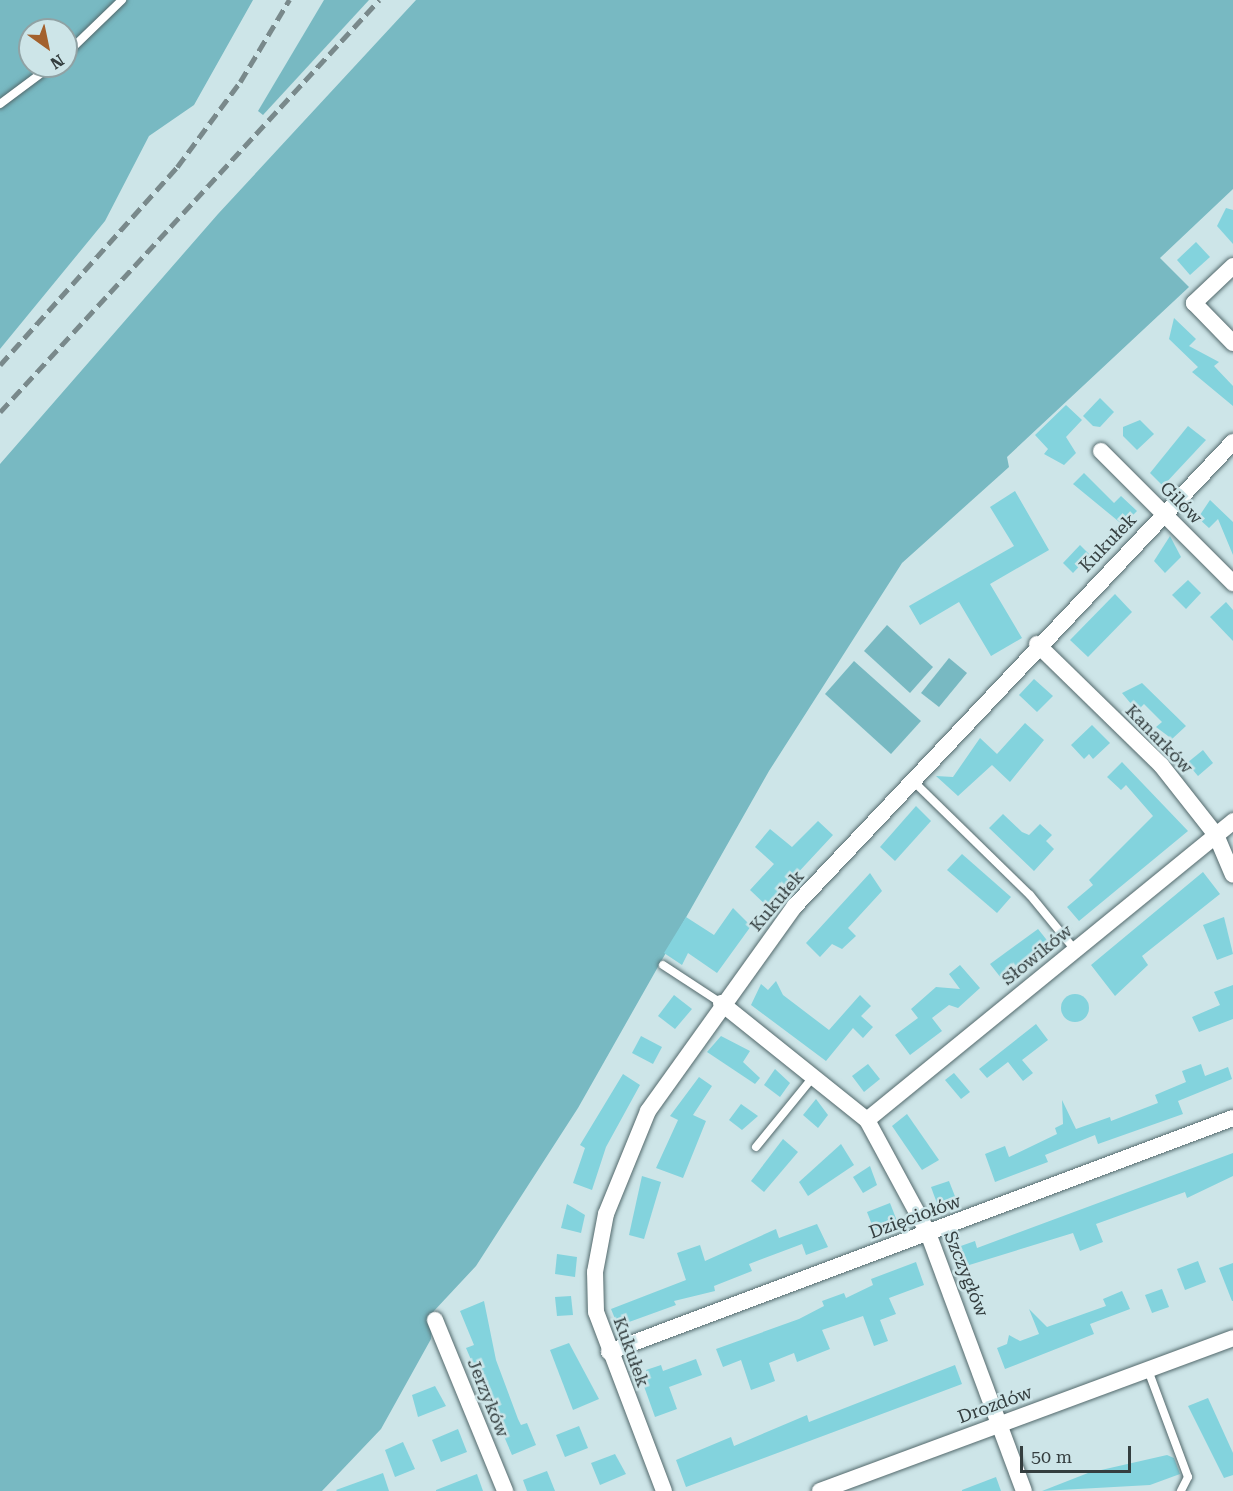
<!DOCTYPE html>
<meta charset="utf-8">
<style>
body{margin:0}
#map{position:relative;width:1233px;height:1491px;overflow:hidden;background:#cde5e8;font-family:"Roboto Serif",serif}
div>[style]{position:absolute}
.green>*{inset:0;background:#78b9c2}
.building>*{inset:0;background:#83d3dd}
.round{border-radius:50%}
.roads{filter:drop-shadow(0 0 2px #53696c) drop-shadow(0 0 2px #53696c)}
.lane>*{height:8px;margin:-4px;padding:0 4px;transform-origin:4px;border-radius:4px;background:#fff}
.street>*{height:16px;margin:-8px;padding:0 8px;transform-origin:8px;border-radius:8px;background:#fff}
.rail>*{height:4.5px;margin-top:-2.25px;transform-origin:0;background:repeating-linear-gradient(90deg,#79898b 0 12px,transparent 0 18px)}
span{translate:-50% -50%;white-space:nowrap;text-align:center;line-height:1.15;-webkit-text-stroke:5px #cde5e8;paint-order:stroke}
.street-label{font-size:18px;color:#343e3f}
.north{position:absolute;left:18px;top:18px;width:60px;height:60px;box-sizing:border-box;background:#cde5e8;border:2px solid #90a2a4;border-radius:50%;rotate:147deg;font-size:16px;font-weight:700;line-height:24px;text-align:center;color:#343e3f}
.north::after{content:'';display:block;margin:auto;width:21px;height:27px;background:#a3612d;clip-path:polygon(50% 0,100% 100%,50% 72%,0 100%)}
.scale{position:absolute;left:1020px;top:1446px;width:111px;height:27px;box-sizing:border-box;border:3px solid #343e3f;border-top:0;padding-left:8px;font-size:18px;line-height:21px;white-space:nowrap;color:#343e3f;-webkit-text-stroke:4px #cde5e8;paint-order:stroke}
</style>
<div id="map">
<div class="green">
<i style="clip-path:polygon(evenodd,0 0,253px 0,194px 105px,149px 136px,105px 221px,0 349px,0 0,30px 30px,66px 30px,66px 66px,30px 66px,30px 30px)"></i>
<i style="clip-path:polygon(324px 0,369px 0,263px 115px,258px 111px)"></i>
<i style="clip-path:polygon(416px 0,1233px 0,1233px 189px,1160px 258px,1189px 287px,1007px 457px,1009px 467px,902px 563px,769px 771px,578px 1108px,476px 1266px,433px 1312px,431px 1339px,381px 1429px,322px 1491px,0 1491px,0 464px,218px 214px)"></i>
<i style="clip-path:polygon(887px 625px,933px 667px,910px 693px,864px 651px)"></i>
<i style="clip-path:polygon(949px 658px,967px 673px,939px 707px,921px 693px)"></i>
<i style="clip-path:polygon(854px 661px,921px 721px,891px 754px,825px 694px)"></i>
</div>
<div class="building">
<i style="clip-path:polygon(1226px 208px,1233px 210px,1233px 244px,1217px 226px)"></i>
<i style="clip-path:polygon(1196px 242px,1210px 257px,1190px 275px,1177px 260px)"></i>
<i style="clip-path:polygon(1174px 318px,1196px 339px,1189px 346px,1219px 362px,1214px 366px,1233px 386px,1233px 406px,1192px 372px,1198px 367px,1169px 339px)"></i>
<i style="clip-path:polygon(1100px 398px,1114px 412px,1100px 427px,1093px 426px,1083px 416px)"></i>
<i style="clip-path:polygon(1066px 405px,1082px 420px,1066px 437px,1076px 453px,1064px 465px,1044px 454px,1048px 449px,1035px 435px)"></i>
<i style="clip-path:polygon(1140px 420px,1154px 434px,1137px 450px,1123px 436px,1123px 427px)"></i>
<i style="clip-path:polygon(1188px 426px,1206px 440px,1163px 486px,1150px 473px)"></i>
<i style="clip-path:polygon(1084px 473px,1114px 503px,1121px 496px,1137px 511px,1123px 525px,1073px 484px)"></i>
<i style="clip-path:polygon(1015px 491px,1049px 550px,990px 584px,1022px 638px,991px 656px,959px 602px,920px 625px,909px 606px,1014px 546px,990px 507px)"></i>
<i style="clip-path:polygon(1210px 500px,1233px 522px,1233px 555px,1218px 519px,1209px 528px,1198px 518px)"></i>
<i style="clip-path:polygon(1170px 536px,1181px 557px,1165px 573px,1154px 561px)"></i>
<i style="clip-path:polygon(1080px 545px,1090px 555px,1073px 573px,1063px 563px)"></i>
<i style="clip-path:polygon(1188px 580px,1201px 593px,1186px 609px,1172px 595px)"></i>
<i style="clip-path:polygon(1115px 594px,1132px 612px,1088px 657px,1070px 640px)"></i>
<i style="clip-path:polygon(1226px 602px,1233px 610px,1233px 641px,1210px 617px)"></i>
<i style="clip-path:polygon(1034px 679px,1053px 696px,1037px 712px,1019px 695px)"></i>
<i style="clip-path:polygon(1142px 683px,1186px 726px,1172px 739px,1156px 727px,1162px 722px,1144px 704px,1137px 711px,1122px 693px)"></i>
<i style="clip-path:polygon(1025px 723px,1044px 740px,1010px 782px,992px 765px,958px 796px,936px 776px,953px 777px,980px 738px,997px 754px)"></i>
<i style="clip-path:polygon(1092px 725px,1110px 743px,1093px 759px,1089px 754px,1084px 759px,1071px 745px)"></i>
<i style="clip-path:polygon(1203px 750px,1213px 763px,1198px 776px,1187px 763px)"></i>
<i style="clip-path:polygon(1122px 762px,1188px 831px,1079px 921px,1067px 907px,1093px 885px,1089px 880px,1153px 816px,1126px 785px,1121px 790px,1107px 777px)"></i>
<i style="clip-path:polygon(916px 806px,931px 821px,895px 861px,880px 847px)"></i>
<i style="clip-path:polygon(1003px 814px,1022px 832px,1029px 835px,1040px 824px,1052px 835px,1046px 841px,1054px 849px,1034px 871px,989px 828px)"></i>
<i style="clip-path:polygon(818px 821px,833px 835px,767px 906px,750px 890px,774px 864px,755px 847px,770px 829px,792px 847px)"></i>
<i style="clip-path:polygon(962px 854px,1011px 897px,997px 913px,947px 870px)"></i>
<i style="clip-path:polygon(1203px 872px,1220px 894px,1142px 956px,1148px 965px,1115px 996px,1091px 965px)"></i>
<i style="clip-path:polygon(870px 873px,882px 891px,848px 928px,856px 936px,842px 949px,832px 944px,820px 957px,806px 943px)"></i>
<i style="clip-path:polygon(733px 908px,751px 926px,717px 973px,688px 953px,682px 965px,664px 953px,686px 917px,714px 935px)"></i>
<i style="clip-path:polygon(1224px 917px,1233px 954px,1217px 960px,1203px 925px)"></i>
<i style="clip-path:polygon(1038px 929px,1050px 944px,1005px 983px,990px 964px)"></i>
<i style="clip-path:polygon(960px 965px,980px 988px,958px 1008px,949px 1005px,932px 1018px,942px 1031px,910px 1055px,895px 1035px,918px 1018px,911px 1009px,936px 987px,960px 989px,949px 974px)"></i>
<i style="clip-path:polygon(776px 981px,783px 995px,829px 1030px,860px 995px,871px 1006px,861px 1016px,873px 1027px,863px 1038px,853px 1028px,826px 1061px,751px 1005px,761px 984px,768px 990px)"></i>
<i style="clip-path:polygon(1233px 985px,1233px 1019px,1199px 1032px,1192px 1017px,1220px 1005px,1214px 992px)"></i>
<i class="round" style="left:1061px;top:994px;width:28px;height:28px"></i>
<i style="clip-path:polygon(674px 995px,692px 1009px,675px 1029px,658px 1016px)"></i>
<i style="clip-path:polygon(1036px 1024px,1048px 1040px,1022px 1060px,1033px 1073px,1023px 1081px,1008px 1062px,987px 1078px,979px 1069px)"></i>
<i style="clip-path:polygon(641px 1036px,662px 1047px,653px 1064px,632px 1053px)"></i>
<i style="clip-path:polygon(721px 1036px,750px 1051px,743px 1062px,760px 1078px,755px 1084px,707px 1052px)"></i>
<i style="clip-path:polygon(868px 1064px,880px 1079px,864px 1092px,852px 1076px)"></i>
<i style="clip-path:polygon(1201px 1064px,1205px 1076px,1228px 1067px,1232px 1079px,1178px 1101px,1183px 1114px,1098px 1144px,1095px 1135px,1045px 1155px,1048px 1162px,995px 1182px,985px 1154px,1005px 1146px,1009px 1157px,1057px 1134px,1055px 1128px,1063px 1124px,1062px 1100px,1076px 1129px,1110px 1117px,1111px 1121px,1158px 1103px,1155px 1095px,1186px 1082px,1182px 1071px)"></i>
<i style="clip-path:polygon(775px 1069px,790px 1083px,780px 1097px,764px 1085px)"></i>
<i style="clip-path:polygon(954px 1073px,970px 1092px,961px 1099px,945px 1080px)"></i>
<i style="clip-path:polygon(623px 1074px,640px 1085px,606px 1147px,592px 1190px,573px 1183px,585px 1148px,580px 1145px)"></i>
<i style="clip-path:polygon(699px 1077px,712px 1086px,693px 1115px,706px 1121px,683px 1178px,656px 1168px,678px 1120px,670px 1116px)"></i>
<i style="clip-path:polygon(816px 1099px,828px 1115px,818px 1128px,803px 1115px)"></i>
<i style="clip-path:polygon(741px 1104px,758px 1116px,742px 1130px,729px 1120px)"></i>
<i style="clip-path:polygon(907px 1114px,939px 1160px,922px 1170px,892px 1126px)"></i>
<i style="clip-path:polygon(783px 1139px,798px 1152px,764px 1192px,751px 1181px)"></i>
<i style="clip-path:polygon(841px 1144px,854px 1165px,808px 1196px,799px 1182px)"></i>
<i style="clip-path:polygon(1233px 1153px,1233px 1176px,1187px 1198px,1185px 1192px,1096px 1224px,1103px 1242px,1080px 1251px,1073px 1233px,966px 1266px,958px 1247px,975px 1241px,977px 1248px)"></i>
<i style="clip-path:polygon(870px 1166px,877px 1185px,863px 1193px,853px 1177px)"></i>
<i style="clip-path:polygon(642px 1176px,661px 1182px,644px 1239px,629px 1235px)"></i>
<i style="clip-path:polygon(949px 1181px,956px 1199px,938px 1206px,931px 1187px)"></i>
<i style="clip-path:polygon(890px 1203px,897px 1221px,874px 1230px,867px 1212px)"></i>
<i style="clip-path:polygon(567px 1204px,585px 1215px,581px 1233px,561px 1228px)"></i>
<i style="clip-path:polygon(817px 1224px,828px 1247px,806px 1255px,802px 1244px,749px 1264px,752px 1271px,714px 1286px,715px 1291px,674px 1301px,676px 1305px,618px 1326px,611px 1309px,686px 1280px,677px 1253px,700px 1245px,705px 1261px,776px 1229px,779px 1238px)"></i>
<i style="clip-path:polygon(557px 1254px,577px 1257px,575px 1277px,555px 1274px)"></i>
<i style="clip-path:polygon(1198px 1261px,1206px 1282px,1185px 1290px,1177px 1269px)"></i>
<i style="clip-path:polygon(916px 1262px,924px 1285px,889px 1298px,896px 1314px,880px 1320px,888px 1341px,874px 1346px,863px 1316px,822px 1330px,830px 1349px,797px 1362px,794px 1353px,769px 1363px,775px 1381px,751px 1390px,741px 1360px,723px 1367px,716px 1349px,799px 1319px,824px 1306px,822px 1301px,844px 1293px,846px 1298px,873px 1285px,871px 1279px)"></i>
<i style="clip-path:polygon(1233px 1263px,1233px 1301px,1232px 1301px,1219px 1268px)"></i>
<i style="clip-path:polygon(1162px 1289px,1169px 1307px,1152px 1313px,1145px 1295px)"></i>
<i style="clip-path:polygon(1122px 1291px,1130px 1309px,1090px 1324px,1094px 1334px,1005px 1369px,997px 1348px,1007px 1344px,1009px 1335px,1020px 1341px,1039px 1334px,1029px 1309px,1047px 1327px,1106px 1306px,1103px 1299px)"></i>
<i style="clip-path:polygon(571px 1296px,573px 1315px,557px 1316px,555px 1297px)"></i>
<i style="clip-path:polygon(484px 1301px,496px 1360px,518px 1419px,521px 1425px,527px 1423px,536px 1445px,512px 1455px,466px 1348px,474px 1345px,460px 1311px)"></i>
<i style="clip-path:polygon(569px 1343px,599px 1399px,573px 1410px,550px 1350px)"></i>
<i style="clip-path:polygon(696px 1359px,702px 1375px,669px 1387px,677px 1409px,655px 1417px,641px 1378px,648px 1375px,646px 1370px,661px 1365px,663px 1371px)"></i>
<i style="clip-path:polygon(955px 1365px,962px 1384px,686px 1487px,676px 1460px,731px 1437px,734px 1446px,807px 1415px,809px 1422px)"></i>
<i style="clip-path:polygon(435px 1386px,446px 1406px,418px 1417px,412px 1395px)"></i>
<i style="clip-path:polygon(1208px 1398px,1233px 1453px,1233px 1475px,1224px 1478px,1188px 1406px)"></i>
<i style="clip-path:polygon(579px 1426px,588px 1448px,565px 1457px,556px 1435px)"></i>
<i style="clip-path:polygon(458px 1429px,467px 1452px,441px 1462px,432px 1440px)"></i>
<i style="clip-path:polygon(403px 1442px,415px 1469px,395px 1477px,385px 1450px)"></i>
<i style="clip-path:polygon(615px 1454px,626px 1474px,600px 1485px,591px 1463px)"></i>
<i style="clip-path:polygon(1167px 1455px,1174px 1458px,1180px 1474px,1150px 1485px,1042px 1491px,1088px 1473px)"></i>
<i style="clip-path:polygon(547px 1471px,555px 1491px,527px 1491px,523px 1480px)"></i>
<i style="clip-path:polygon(383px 1473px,389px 1491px,337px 1491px,336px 1490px)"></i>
<i style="clip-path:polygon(477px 1474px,483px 1491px,436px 1491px,436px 1490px)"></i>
<i style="clip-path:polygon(996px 1477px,1001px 1491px,962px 1491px,962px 1490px)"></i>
</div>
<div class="roads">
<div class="lane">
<i style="left:66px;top:54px;width:78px;rotate:-44deg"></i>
<i style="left:0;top:104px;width:64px;rotate:-36.7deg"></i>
<i style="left:913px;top:781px;width:163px;rotate:44.3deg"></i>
<i style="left:1030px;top:895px;width:71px;rotate:50.7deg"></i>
<i style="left:663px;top:965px;width:69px;rotate:33.2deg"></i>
<i style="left:756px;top:1147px;width:90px;rotate:-50.8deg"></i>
<i style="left:1148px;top:1370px;width:114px;rotate:69.5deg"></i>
<i style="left:1188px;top:1477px;width:16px;rotate:117deg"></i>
</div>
<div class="street">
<i style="left:1233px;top:266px;width:54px;rotate:136.5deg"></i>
<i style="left:1194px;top:303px;width:56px;rotate:45.7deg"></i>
<i style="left:1101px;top:451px;width:187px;rotate:45deg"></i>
<i style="left:1037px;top:644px;width:173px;rotate:44.3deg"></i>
<i style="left:1161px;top:765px;width:89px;rotate:51.8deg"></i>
<i style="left:1216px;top:835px;width:43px;rotate:67deg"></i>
<i style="left:721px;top:1003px;width:187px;rotate:38.7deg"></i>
<i style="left:867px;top:1120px;width:128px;rotate:61.6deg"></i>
<i style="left:928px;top:1233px;width:275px;rotate:69.6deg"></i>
<i style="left:867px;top:1120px;width:473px;rotate:-39.2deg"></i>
<i style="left:435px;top:1320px;width:185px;rotate:67.7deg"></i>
<i style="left:609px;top:1352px;width:666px;rotate:-20.56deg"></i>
<i style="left:664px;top:1491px;width:191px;rotate:-110.8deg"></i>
<i style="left:596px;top:1312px;width:40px;rotate:-91.4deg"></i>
<i style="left:595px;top:1272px;width:59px;rotate:-79.3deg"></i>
<i style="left:606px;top:1214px;width:111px;rotate:-67.8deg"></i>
<i style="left:648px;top:1111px;width:252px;rotate:-54.4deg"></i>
<i style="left:795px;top:906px;width:638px;rotate:-46.65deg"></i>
<i style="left:820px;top:1491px;width:440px;rotate:-20.3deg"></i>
</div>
</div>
<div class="rail">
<i style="left:0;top:365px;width:266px;rotate:-48.2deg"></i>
<i style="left:177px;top:167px;width:106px;rotate:-53.5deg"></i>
<i style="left:240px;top:82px;width:96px;rotate:-59.1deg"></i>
<i style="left:0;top:412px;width:560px;rotate:-47.39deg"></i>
</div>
<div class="street-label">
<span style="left:1181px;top:503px;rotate:45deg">Gilów</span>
<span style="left:1108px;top:543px;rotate:-46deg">Kukułek</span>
<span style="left:1159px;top:739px;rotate:46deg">Kanarków</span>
<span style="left:777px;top:901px;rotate:-50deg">Kukułek</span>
<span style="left:1037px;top:955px;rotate:-39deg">Słowików</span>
<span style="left:915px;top:1217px;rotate:-20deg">Dzięciołów</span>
<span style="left:966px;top:1274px;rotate:68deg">Szczygłów</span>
<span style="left:631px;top:1352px;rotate:70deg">Kukułek</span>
<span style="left:488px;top:1398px;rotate:68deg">Jerzyków</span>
<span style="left:995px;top:1405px;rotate:-20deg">Drozdów</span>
</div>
<div class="north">N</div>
<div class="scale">50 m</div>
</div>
